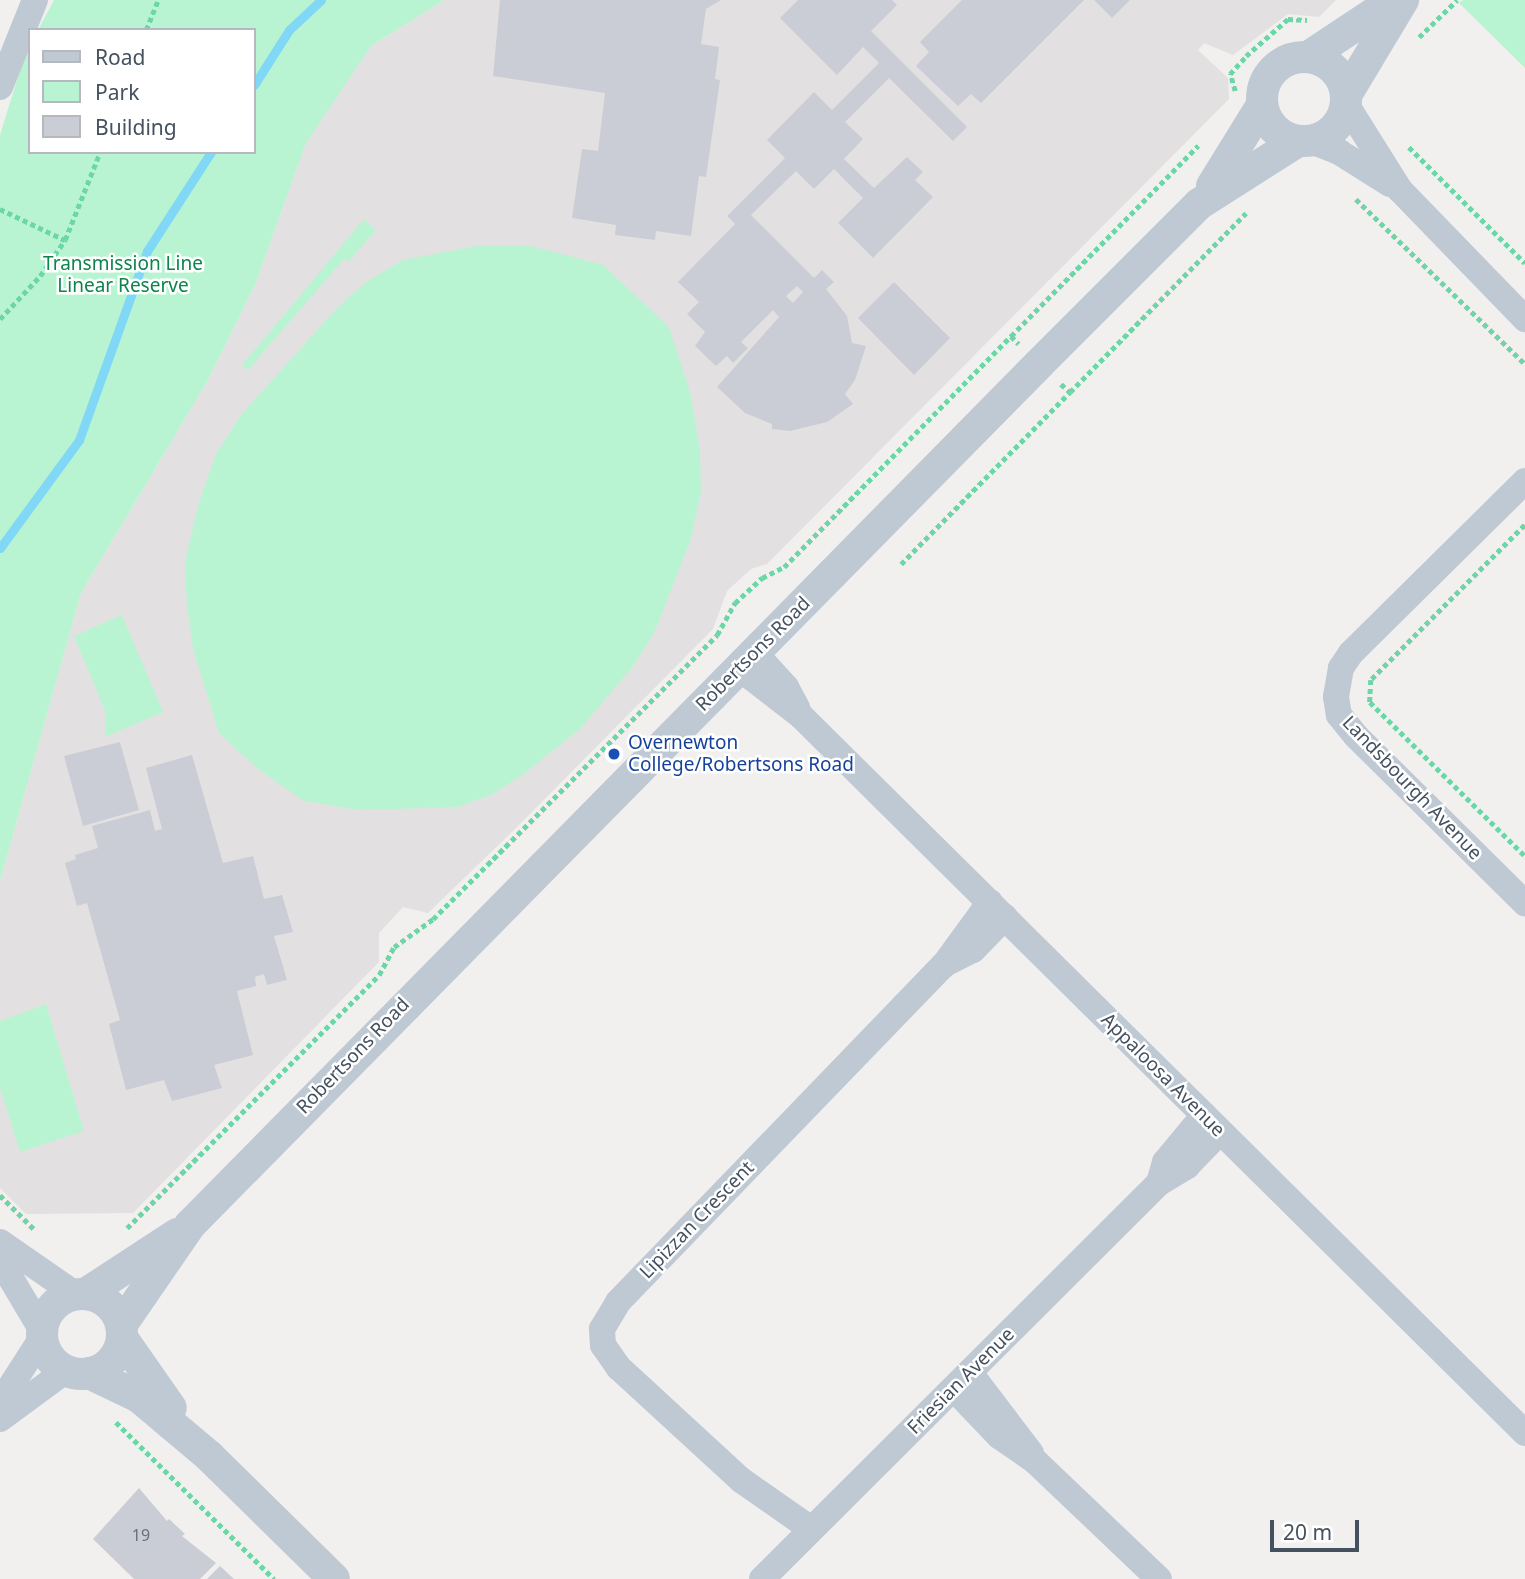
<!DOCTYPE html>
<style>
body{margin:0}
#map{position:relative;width:1525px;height:1579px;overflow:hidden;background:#f2efef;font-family:"Noto Sans",sans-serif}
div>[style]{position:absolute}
.education>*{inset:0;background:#e3e0e1}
.green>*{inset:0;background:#b9f4d2}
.stream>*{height:9px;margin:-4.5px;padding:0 4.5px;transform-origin:4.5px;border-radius:4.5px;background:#81d8f6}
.building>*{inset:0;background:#cacdd5}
.path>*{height:4.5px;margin-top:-2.25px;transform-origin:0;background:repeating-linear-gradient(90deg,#6dd6a7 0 5px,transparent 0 8.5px)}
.minor>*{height:26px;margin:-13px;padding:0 13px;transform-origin:13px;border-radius:13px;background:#bec9d3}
.tertiary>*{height:32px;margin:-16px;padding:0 16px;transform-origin:16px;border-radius:16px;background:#bec9d3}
.tertiary>.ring{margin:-16px;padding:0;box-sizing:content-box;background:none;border:32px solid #bec9d3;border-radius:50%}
.dots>*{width:19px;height:19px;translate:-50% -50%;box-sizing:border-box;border:4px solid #fff;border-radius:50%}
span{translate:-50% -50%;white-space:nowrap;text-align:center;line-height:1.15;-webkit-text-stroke:5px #fff;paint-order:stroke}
.number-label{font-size:16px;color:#66707c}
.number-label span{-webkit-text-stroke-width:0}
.park-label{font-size:19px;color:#0d834d}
.street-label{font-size:19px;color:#45515f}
.transit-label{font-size:19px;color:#164399}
.left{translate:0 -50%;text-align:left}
.legend{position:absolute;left:28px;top:28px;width:228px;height:126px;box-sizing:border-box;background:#fff;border:2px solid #b5b9bf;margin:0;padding:9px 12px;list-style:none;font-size:21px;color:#45515f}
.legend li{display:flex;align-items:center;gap:14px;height:35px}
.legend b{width:35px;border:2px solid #b5b9bf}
.scale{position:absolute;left:1270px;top:1520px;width:89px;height:32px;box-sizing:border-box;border:4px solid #45515f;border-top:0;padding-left:9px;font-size:21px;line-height:24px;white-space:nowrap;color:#45515f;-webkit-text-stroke:5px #fff;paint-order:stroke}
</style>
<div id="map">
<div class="education">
<i style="clip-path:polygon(444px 0,1336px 0,1319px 17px,1288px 14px,1233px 55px,1204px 43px,1198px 50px,1228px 78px,1229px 99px,767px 564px,751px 569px,727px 591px,713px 629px,514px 830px,428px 913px,403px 907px,379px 933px,379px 962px,133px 1213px,26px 1214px,0 1188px,0 881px,81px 593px,208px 380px,255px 285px,306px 143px,371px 46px)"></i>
</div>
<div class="green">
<i style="clip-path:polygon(54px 0,444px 0,371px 46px,306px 143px,255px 285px,208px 380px,81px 593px,0 881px,0 135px,20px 70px,30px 48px,30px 152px,254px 152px,254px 30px,38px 30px)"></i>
<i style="clip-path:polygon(1463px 0,1525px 0,1525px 68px,1459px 3px)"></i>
<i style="clip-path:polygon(364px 219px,376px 230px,349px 261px,345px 258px,248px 370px,242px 365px)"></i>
<i style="clip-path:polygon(481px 245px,531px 246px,603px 265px,669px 327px,690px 392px,700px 450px,701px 491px,691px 539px,655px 631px,634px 665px,581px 728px,521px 776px,491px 795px,457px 807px,360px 810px,304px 801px,258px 769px,219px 733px,193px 649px,187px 605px,185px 563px,198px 505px,216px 454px,240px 416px,336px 309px,366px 282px,403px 260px)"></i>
<i style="clip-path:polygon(122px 615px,163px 712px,105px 737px,106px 713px,74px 636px)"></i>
<i style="clip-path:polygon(46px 1004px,84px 1131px,20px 1152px,0 1088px,0 1021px)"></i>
</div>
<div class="stream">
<i style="left:254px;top:85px;width:65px;rotate:-57.5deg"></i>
<i style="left:289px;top:30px;width:44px;rotate:-43.2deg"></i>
<i style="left:0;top:548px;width:134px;rotate:-53.8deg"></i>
<i style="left:79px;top:440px;width:201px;rotate:-70.2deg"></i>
<i style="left:147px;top:251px;width:118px;rotate:-57.1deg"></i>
</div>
<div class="building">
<i style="clip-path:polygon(500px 0,721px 0,706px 9px,701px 44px,719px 47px,715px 79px,720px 80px,706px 177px,699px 176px,691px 236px,656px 231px,655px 240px,615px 235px,616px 225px,572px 218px,582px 149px,598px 151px,605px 93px,493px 76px)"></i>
<i style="clip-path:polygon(evenodd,798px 0,892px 0,897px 5px,871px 31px,967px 127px,953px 141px,889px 78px,845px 122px,863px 139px,844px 159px,874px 188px,907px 157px,923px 172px,915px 180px,933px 197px,873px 258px,838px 223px,863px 198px,834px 169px,814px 189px,796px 171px,751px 215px,814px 278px,822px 270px,834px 282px,826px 289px,847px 316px,852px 343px,866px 346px,855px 380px,845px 394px,853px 404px,827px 422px,790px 431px,772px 429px,772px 424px,745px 413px,717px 387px,779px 317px,773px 310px,741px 342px,748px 348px,733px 363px,727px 356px,716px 366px,695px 346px,705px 332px,687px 314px,699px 302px,678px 282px,735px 224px,727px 216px,785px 158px,767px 140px,814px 92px,832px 110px,879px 63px,863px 47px,837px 75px,780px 18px,798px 0,797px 286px,803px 292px,793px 303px,786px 296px,797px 286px)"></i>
<i style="clip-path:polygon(962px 0,1084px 0,981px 103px,971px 94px,958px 106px,916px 66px,929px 52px,920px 42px)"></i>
<i style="clip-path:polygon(1094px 0,1130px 0,1112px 18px)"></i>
<i style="clip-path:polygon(894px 282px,950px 338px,914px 375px,858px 318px)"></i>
<i style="clip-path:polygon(120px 742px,139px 810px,83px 826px,64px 756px)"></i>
<i style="clip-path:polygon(192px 755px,223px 863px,253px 856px,264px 899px,282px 895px,293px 932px,274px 936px,287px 980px,267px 985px,264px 974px,255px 977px,256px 986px,237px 991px,253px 1055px,214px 1065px,222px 1088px,172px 1101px,164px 1080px,126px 1090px,109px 1024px,120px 1020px,87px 903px,77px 906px,65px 863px,76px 859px,75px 855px,98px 848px,92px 826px,150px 810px,155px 831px,162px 829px,146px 768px)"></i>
<i style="clip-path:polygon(139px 1488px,167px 1521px,169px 1519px,185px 1534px,182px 1536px,216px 1563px,200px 1579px,134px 1579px,93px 1539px)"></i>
<i style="clip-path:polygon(220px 1566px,234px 1579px,207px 1579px)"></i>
</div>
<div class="path">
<i style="left:146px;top:30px;width:32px;rotate:-68deg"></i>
<i style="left:1419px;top:37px;width:53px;rotate:-44.2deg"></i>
<i style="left:1235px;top:91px;width:18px;rotate:-106deg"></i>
<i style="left:1230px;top:74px;width:24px;rotate:-48deg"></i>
<i style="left:1246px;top:56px;width:56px;rotate:-41.4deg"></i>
<i style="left:1288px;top:19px;width:19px;rotate:3deg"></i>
<i style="left:1409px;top:147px;width:164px;rotate:45deg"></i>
<i style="left:1356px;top:199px;width:236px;rotate:44.3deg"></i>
<i style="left:0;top:209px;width:72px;rotate:25.5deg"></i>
<i style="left:0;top:319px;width:59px;rotate:-47.1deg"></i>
<i style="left:40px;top:276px;width:44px;rotate:-55.2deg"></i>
<i style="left:65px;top:240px;width:95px;rotate:-68.3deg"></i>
<i style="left:1011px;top:336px;width:267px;rotate:-45.5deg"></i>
<i style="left:1061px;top:384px;width:12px;rotate:42deg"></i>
<i style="left:1070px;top:392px;width:251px;rotate:-45.5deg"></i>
<i style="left:1525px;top:525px;width:218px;rotate:134.8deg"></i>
<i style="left:1371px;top:680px;width:22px;rotate:93deg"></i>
<i style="left:1370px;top:702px;width:218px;rotate:44.8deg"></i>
<i style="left:901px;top:564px;width:241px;rotate:-45.5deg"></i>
<i style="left:0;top:1195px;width:48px;rotate:45deg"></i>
<i style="left:127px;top:1228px;width:357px;rotate:-45.1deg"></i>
<i style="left:379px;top:975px;width:32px;rotate:-62deg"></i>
<i style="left:394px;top:947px;width:48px;rotate:-35.7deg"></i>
<i style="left:433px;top:919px;width:402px;rotate:-45deg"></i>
<i style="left:717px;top:635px;width:37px;rotate:-61deg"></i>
<i style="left:735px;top:603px;width:37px;rotate:-43deg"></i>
<i style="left:762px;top:578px;width:25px;rotate:-27deg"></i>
<i style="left:784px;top:567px;width:324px;rotate:-45.5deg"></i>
<i style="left:1011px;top:336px;width:11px;rotate:45deg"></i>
<i style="left:116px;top:1422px;width:223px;rotate:44.8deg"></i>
</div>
<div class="minor">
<i style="left:0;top:87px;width:94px;rotate:-68.1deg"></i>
<i style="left:1346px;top:104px;width:102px;rotate:57.9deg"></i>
<i style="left:1400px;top:190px;width:180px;rotate:45.9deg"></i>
<i style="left:1311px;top:141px;width:30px;rotate:21deg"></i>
<i style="left:1339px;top:152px;width:60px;rotate:32.1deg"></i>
<i style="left:1525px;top:481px;width:245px;rotate:135.3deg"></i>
<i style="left:1351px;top:653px;width:18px;rotate:124deg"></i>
<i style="left:1341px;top:668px;width:29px;rotate:100deg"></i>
<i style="left:1336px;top:697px;width:18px;rotate:81deg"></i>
<i style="left:1339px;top:715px;width:27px;rotate:51deg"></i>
<i style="left:1356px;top:736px;width:238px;rotate:44.7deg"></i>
<i style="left:755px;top:653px;width:46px;rotate:47.6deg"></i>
<i style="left:786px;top:687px;width:24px;rotate:62deg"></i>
<i style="left:739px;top:668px;width:78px;rotate:37.7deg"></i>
<i style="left:801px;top:716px;width:1019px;rotate:44.72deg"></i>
<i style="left:945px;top:964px;width:31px;rotate:-27deg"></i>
<i style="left:973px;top:950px;width:46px;rotate:-45.9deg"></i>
<i style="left:1159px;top:1183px;width:22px;rotate:-74deg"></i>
<i style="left:1165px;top:1162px;width:61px;rotate:-50.3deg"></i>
<i style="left:0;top:1242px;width:91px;rotate:34.7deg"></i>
<i style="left:0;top:1260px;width:80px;rotate:59.3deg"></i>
<i style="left:970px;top:1373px;width:101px;rotate:52.7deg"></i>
<i style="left:954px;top:1389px;width:65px;rotate:46.2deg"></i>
<i style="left:999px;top:1436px;width:44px;rotate:34.8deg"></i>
<i style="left:1035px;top:1461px;width:171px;rotate:43.6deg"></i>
<i style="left:0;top:1403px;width:76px;rotate:-57.4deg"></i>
<i style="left:0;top:1419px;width:81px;rotate:-36.4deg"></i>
<i style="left:811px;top:1529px;width:85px;rotate:-145deg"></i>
<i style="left:741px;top:1480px;width:166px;rotate:-137.4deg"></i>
<i style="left:619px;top:1368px;width:28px;rotate:-125deg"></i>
<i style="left:603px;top:1345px;width:16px;rotate:-94deg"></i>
<i style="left:602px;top:1329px;width:31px;rotate:-59deg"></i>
<i style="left:618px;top:1302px;width:469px;rotate:-46deg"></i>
<i style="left:944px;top:965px;width:78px;rotate:-53.9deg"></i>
<i style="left:762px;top:1579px;width:561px;rotate:-44.93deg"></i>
<i style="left:1159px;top:1183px;width:33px;rotate:-31deg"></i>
<i style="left:1187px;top:1166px;width:47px;rotate:-45.9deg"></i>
</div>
<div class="tertiary">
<i style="left:1311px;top:55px;width:96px;rotate:-33.5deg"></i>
<i class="ring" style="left:1262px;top:57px;width:52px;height:52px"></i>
<i style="left:1346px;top:95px;width:111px;rotate:-59deg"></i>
<i style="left:1212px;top:186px;width:95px;rotate:-58.3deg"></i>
<i style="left:87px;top:1293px;width:108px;rotate:-33.2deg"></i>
<i class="ring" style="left:42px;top:1294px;width:48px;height:48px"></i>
<i style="left:122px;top:1324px;width:120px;rotate:-55.5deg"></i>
<i style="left:190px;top:1225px;width:1209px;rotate:-45.4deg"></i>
<i style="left:1039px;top:364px;width:226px;rotate:-45deg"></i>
<i style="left:1199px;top:204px;width:117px;rotate:-32.5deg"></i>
<i style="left:122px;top:1338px;width:85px;rotate:55deg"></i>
<i style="left:89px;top:1373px;width:55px;rotate:25.6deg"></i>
<i style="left:139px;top:1397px;width:92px;rotate:40.1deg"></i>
<i style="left:209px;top:1456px;width:175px;rotate:44.5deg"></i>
</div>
<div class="dots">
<i style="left:614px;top:754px;background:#1a4fb4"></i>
</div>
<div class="number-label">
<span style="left:141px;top:1535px">19</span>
</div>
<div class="park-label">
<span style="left:123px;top:275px">Transmission Line<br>Linear Reserve</span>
</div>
<div class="street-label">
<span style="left:753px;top:654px;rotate:-45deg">Robertsons Road</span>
<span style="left:1412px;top:788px;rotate:46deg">Landsbourgh Avenue</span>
<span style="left:353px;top:1056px;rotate:-46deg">Robertsons Road</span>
<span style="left:1163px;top:1075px;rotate:45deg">Appaloosa Avenue</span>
<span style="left:697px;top:1220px;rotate:-46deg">Lipizzan Crescent</span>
<span style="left:961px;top:1381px;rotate:-45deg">Friesian Avenue</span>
</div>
<div class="transit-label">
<span class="left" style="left:628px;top:754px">Overnewton<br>College/Robertsons Road</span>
</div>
<ul class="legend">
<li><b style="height:9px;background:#bec9d3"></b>Road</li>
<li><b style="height:19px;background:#b9f4d2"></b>Park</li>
<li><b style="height:19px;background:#cacdd5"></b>Building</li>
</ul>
<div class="scale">20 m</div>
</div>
